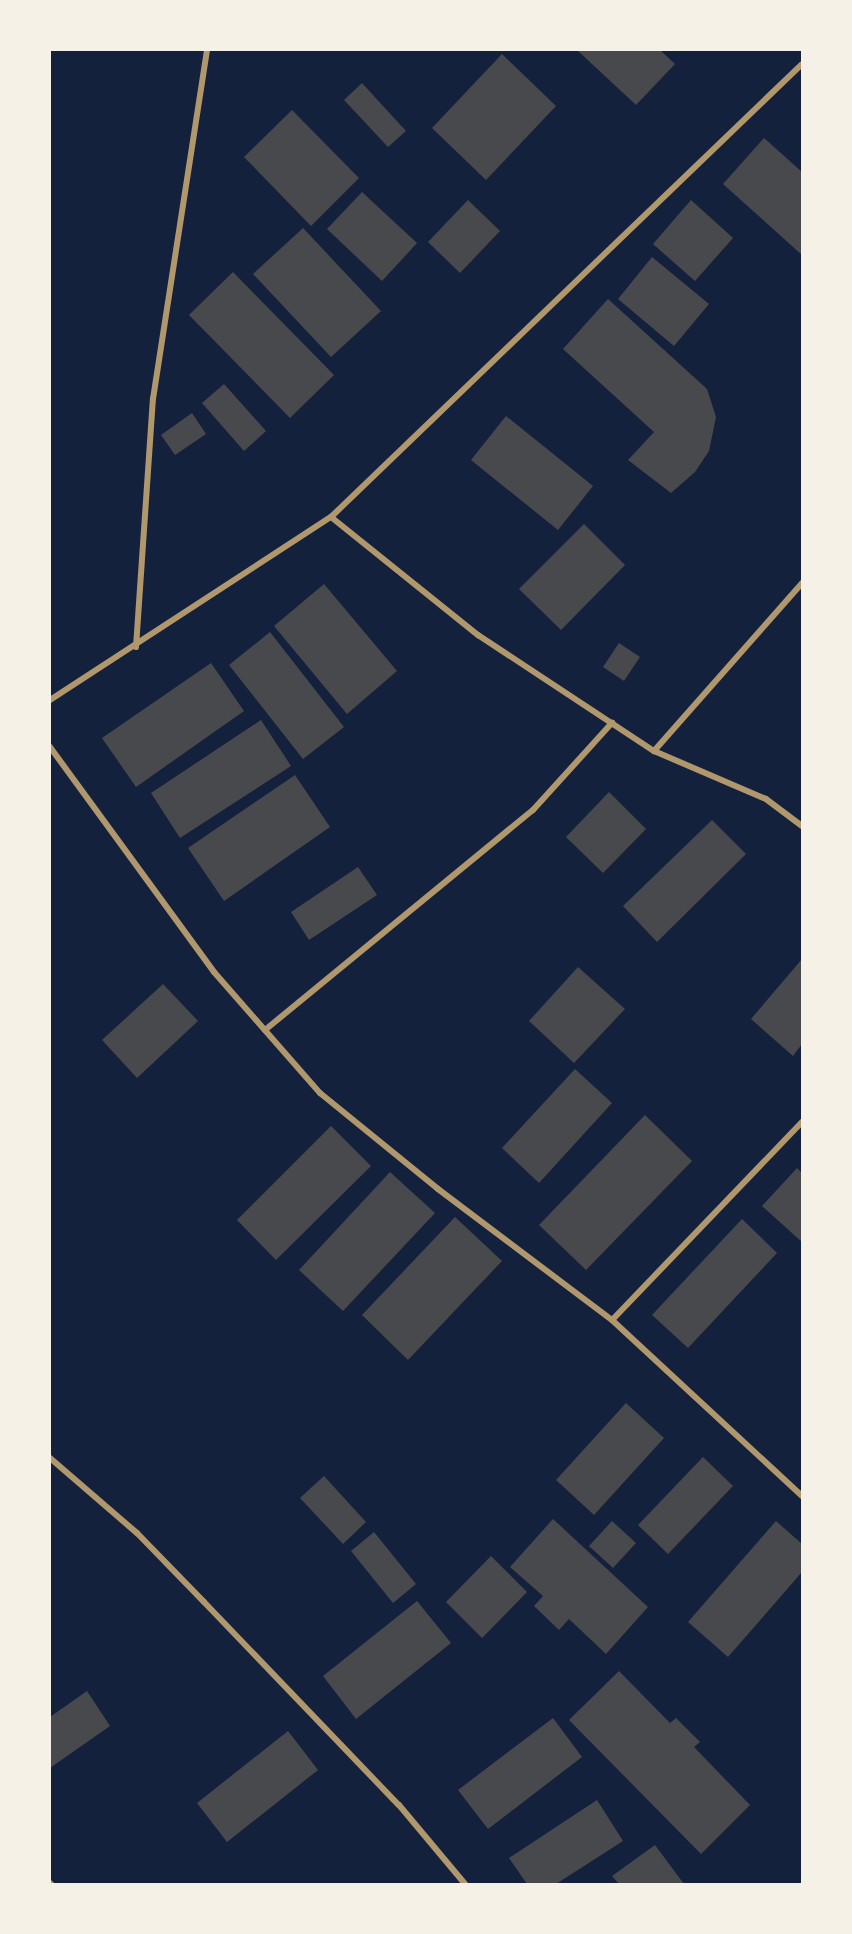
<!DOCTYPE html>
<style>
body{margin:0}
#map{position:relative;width:852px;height:1934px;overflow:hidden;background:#14213d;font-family:"PT Sans Narrow",sans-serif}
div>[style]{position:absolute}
.building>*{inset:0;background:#48494c}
.minor>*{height:6px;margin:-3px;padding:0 3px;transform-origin:3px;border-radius:3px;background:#b1986c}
span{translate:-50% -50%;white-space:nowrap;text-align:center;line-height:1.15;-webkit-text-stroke:4.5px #f6f1e7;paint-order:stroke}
.frame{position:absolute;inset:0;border:51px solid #f6f1e7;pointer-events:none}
</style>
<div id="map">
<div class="building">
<i style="clip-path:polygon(577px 50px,660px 50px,675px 64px,636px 105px)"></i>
<i style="clip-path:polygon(502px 54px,556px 106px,486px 180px,432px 128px)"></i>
<i style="clip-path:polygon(362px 83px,406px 131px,388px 147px,344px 100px)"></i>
<i style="clip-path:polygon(292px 110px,359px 178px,311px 226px,244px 157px)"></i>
<i style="clip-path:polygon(764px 138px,802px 172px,802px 255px,723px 184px)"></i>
<i style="clip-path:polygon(362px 192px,417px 243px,382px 281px,327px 229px)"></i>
<i style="clip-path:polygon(468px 200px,500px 231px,460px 273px,428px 242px)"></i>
<i style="clip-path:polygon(691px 200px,733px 238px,695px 281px,653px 244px)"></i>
<i style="clip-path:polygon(303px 228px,381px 311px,331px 357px,253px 274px)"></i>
<i style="clip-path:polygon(652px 257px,709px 304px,674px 346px,618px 299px)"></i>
<i style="clip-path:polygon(233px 272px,334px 375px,290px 418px,189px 315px)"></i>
<i style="clip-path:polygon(608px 299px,707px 389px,716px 417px,709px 451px,695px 472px,671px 493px,628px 460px,654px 432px,563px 349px)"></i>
<i style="clip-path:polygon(224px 384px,266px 431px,244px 451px,202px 403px)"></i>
<i style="clip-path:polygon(192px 413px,206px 434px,175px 455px,161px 435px)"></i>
<i style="clip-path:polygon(506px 416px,593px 486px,558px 530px,471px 460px)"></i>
<i style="clip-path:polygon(584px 524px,625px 565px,561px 630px,519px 589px)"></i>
<i style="clip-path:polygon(324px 584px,397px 671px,347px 714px,274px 626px)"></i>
<i style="clip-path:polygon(270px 632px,344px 727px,303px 759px,229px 665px)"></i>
<i style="clip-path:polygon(619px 643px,640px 657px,624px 681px,603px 667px)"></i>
<i style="clip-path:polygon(211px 663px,244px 711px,136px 787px,102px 738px)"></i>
<i style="clip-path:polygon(261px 720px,291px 766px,180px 838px,151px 793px)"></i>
<i style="clip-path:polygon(295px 775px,330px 827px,224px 901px,188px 848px)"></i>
<i style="clip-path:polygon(609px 792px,646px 829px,603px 873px,566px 837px)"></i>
<i style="clip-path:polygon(712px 820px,746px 854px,657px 942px,623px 906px)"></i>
<i style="clip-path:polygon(358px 867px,377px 895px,309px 940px,291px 912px)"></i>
<i style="clip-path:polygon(802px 959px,802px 1044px,793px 1056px,751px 1019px)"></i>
<i style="clip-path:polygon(578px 967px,625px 1009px,574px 1063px,529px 1021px)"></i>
<i style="clip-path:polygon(163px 984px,198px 1021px,137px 1078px,102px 1040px)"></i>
<i style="clip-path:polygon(575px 1069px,612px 1103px,539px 1183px,502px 1148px)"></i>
<i style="clip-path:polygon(645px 1115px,692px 1161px,586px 1270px,539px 1225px)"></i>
<i style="clip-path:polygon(331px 1126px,371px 1166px,276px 1260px,237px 1220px)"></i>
<i style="clip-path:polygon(797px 1168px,802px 1173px,802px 1242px,762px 1206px)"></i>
<i style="clip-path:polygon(390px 1172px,435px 1213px,343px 1311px,299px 1270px)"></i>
<i style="clip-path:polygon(455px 1217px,502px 1261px,408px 1360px,362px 1315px)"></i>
<i style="clip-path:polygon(742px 1219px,777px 1253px,688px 1348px,652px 1315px)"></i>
<i style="clip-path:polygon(626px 1403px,664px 1438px,594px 1515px,556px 1480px)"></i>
<i style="clip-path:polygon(703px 1457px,733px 1486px,668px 1554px,638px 1525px)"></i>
<i style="clip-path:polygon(324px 1476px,366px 1522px,343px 1544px,300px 1498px)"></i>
<i style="clip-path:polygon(553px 1519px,648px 1607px,606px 1654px,569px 1619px,559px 1630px,534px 1606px,543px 1596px,510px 1567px)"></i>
<i style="clip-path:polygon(612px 1521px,636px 1543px,613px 1568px,589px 1546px)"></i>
<i style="clip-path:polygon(776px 1521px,802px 1544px,802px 1572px,728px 1657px,688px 1622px)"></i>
<i style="clip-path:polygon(374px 1532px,416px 1584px,393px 1603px,351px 1551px)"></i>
<i style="clip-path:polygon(491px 1556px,527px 1592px,482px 1638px,446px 1602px)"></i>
<i style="clip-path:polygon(417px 1601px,451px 1643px,356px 1719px,323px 1676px)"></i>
<i style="clip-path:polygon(619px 1671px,670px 1723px,676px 1718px,700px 1742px,694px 1747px,750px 1805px,701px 1854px,569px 1720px)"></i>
<i style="clip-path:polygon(87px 1691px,110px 1726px,50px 1768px,50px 1717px)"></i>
<i style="clip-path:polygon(553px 1718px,582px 1757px,488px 1829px,458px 1790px)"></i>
<i style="clip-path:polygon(288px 1731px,318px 1770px,227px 1842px,197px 1803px)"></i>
<i style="clip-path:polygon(597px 1800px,623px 1841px,556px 1884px,527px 1884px,509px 1858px)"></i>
<i style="clip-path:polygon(655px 1845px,684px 1884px,619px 1884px,612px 1876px)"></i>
</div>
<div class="minor">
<i style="left:331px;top:517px;width:189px;rotate:38.8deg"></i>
<i style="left:478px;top:635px;width:211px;rotate:33.4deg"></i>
<i style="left:654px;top:751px;width:122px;rotate:23.2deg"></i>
<i style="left:766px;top:799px;width:45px;rotate:36.9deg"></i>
<i style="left:136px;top:647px;width:249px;rotate:-86.1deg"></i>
<i style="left:153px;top:399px;width:353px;rotate:-81.2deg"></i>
<i style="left:50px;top:700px;width:335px;rotate:-33.1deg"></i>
<i style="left:331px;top:517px;width:653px;rotate:-43.88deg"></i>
<i style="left:50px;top:747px;width:278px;rotate:53.9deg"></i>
<i style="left:214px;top:972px;width:161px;rotate:48.8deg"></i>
<i style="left:320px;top:1093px;width:152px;rotate:39.1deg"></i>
<i style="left:438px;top:1189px;width:218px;rotate:37deg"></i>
<i style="left:654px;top:751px;width:224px;rotate:-48.6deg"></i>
<i style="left:265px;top:1030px;width:347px;rotate:-39.4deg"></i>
<i style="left:533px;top:810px;width:118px;rotate:-47.8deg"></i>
<i style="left:802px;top:1122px;width:274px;rotate:133.8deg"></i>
<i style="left:612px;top:1320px;width:259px;rotate:42.8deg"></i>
<i style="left:50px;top:1458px;width:115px;rotate:40.8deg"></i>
<i style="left:137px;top:1533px;width:96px;rotate:45.8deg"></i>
<i style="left:204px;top:1602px;width:281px;rotate:46.2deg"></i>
<i style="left:399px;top:1805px;width:103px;rotate:50.1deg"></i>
<i style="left:50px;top:1883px;width:1px;rotate:45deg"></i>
</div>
<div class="frame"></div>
</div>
